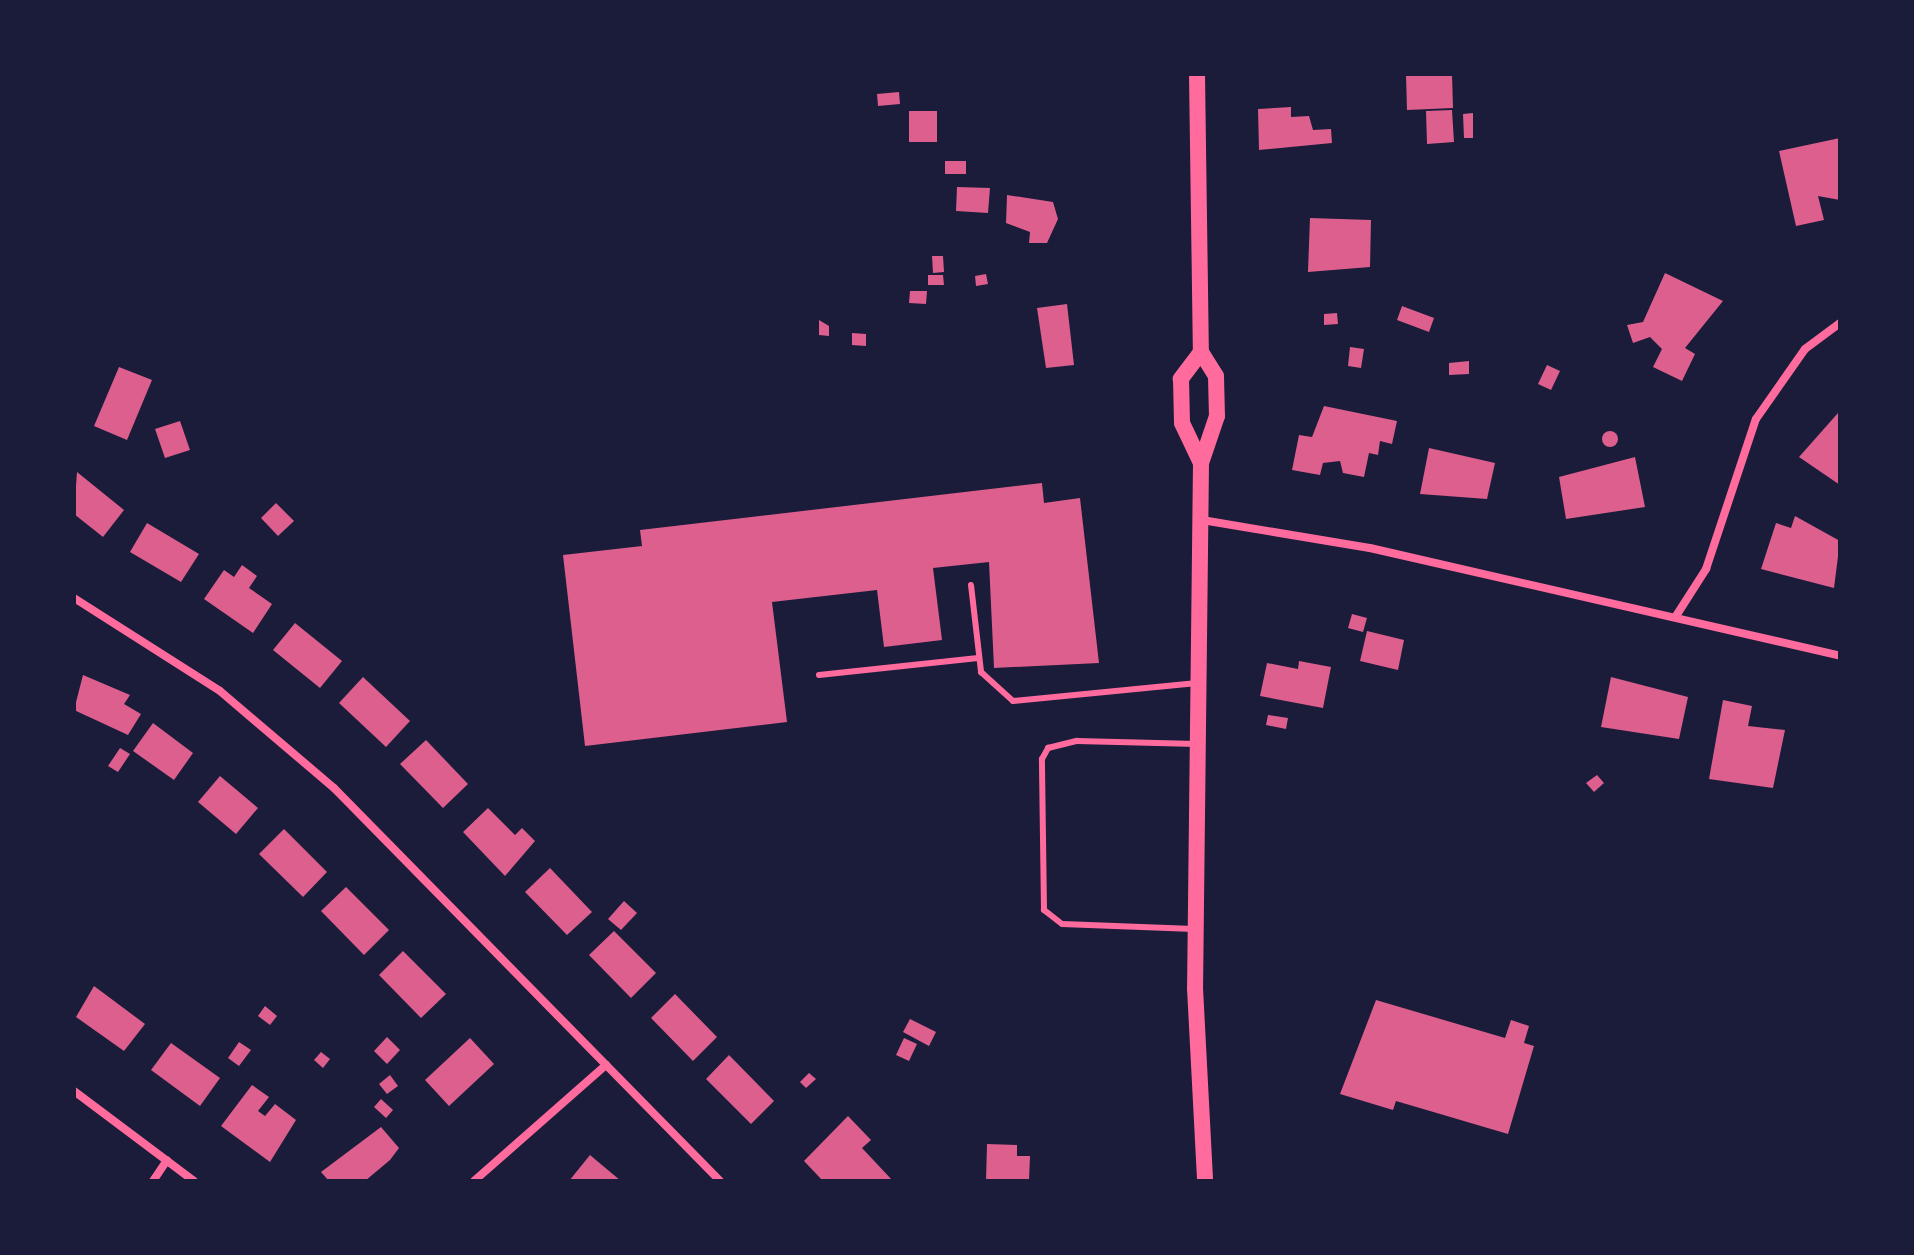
<!DOCTYPE html>
<style>
body{margin:0}
#map{position:relative;width:1914px;height:1255px;overflow:hidden;background:#1b1b3a;font-family:"Space Grotesk",sans-serif}
div>[style]{position:absolute}
.building>*{inset:0;background:#dd5f8e}
.round{border-radius:50%}
.service>*{height:6px;margin:-3px;padding:0 3px;transform-origin:3px;border-radius:3px;background:#ff6b9d}
.minor>*{height:8px;margin:-4px;padding:0 4px;transform-origin:4px;border-radius:4px;background:#ff6b9d}
.secondary>*{height:16px;margin:-8px;padding:0 8px;transform-origin:8px;border-radius:8px;background:#ff6b9d}
span{translate:-50% -50%;white-space:nowrap;text-align:center;line-height:1.15;-webkit-text-stroke:8px #1b1b3a;paint-order:stroke}
.frame{position:absolute;inset:0;border:76px solid #1b1b3a;pointer-events:none}
</style>
<div id="map">
<div class="building">
<i style="clip-path:polygon(1445px 74px,1452px 74px,1453px 108px,1407px 110px,1406px 75px)"></i>
<i style="clip-path:polygon(899px 92px,900px 104px,878px 106px,877px 94px)"></i>
<i style="clip-path:polygon(1291px 107px,1291px 117px,1309px 116px,1313px 130px,1331px 129px,1332px 143px,1259px 150px,1258px 109px)"></i>
<i style="clip-path:polygon(1452px 110px,1454px 142px,1427px 144px,1426px 111px)"></i>
<i style="clip-path:polygon(909px 111px,937px 111px,937px 142px,909px 142px)"></i>
<i style="clip-path:polygon(1473px 113px,1473px 138px,1464px 138px,1463px 114px)"></i>
<i style="clip-path:polygon(1840px 138px,1840px 200px,1818px 196px,1824px 220px,1796px 226px,1779px 151px)"></i>
<i style="clip-path:polygon(945px 161px,966px 161px,966px 174px,945px 174px)"></i>
<i style="clip-path:polygon(957px 187px,990px 188px,988px 213px,956px 211px)"></i>
<i style="clip-path:polygon(1007px 195px,1053px 202px,1058px 219px,1047px 243px,1029px 243px,1030px 232px,1006px 223px)"></i>
<i style="clip-path:polygon(1310px 218px,1371px 220px,1370px 267px,1308px 272px)"></i>
<i style="clip-path:polygon(932px 256px,943px 256px,944px 272px,933px 273px)"></i>
<i style="clip-path:polygon(1665px 273px,1723px 301px,1685px 348px,1695px 354px,1682px 381px,1653px 367px,1662px 349px,1650px 337px,1633px 343px,1627px 325px,1643px 322px)"></i>
<i style="clip-path:polygon(986px 274px,988px 284px,976px 286px,975px 276px)"></i>
<i style="clip-path:polygon(928px 275px,943px 275px,944px 285px,928px 285px)"></i>
<i style="clip-path:polygon(910px 291px,927px 291px,926px 304px,909px 303px)"></i>
<i style="clip-path:polygon(1067px 304px,1074px 365px,1046px 368px,1037px 308px)"></i>
<i style="clip-path:polygon(1402px 306px,1434px 318px,1429px 332px,1397px 320px)"></i>
<i style="clip-path:polygon(1337px 313px,1338px 324px,1324px 325px,1324px 314px)"></i>
<i style="clip-path:polygon(819px 320px,829px 326px,829px 336px,819px 335px)"></i>
<i style="clip-path:polygon(852px 333px,866px 334px,866px 346px,852px 345px)"></i>
<i style="clip-path:polygon(1350px 347px,1364px 349px,1361px 368px,1348px 366px)"></i>
<i style="clip-path:polygon(1469px 361px,1469px 374px,1449px 375px,1449px 363px)"></i>
<i style="clip-path:polygon(1547px 365px,1560px 371px,1551px 390px,1538px 384px)"></i>
<i style="clip-path:polygon(119px 367px,152px 380px,127px 440px,94px 426px)"></i>
<i style="clip-path:polygon(1324px 406px,1397px 421px,1392px 444px,1380px 441px,1378px 455px,1369px 453px,1364px 477px,1343px 473px,1340px 461px,1323px 463px,1320px 475px,1292px 470px,1299px 435px,1312px 437px)"></i>
<i style="clip-path:polygon(1838px 413px,1840px 414px,1840px 485px,1799px 457px)"></i>
<i style="clip-path:polygon(180px 421px,190px 450px,165px 458px,155px 429px)"></i>
<i class="round" style="left:1602px;top:431px;width:16px;height:16px"></i>
<i style="clip-path:polygon(1429px 448px,1495px 463px,1487px 499px,1420px 494px)"></i>
<i style="clip-path:polygon(1635px 457px,1645px 507px,1566px 519px,1559px 477px)"></i>
<i style="clip-path:polygon(77px 472px,124px 510px,103px 537px,74px 514px)"></i>
<i style="clip-path:polygon(1042px 483px,1044px 503px,1080px 498px,1099px 663px,994px 668px,989px 562px,933px 568px,942px 640px,884px 647px,877px 590px,772px 602px,787px 722px,585px 746px,563px 555px,642px 546px,640px 530px)"></i>
<i style="clip-path:polygon(276px 503px,294px 521px,278px 536px,261px 518px)"></i>
<i style="clip-path:polygon(1795px 516px,1840px 541px,1834px 588px,1761px 569px,1776px 523px,1791px 528px)"></i>
<i style="clip-path:polygon(147px 523px,199px 554px,181px 582px,130px 552px)"></i>
<i style="clip-path:polygon(242px 565px,257px 576px,249px 588px,272px 604px,253px 633px,204px 599px,224px 570px,234px 577px)"></i>
<i style="clip-path:polygon(1352px 614px,1367px 618px,1363px 632px,1348px 628px)"></i>
<i style="clip-path:polygon(295px 623px,342px 661px,320px 688px,273px 650px)"></i>
<i style="clip-path:polygon(1367px 631px,1404px 640px,1398px 670px,1360px 661px)"></i>
<i style="clip-path:polygon(1299px 661px,1331px 667px,1323px 708px,1260px 696px,1267px 663px,1298px 669px)"></i>
<i style="clip-path:polygon(83px 675px,130px 695px,124px 704px,141px 714px,128px 735px,74px 710px)"></i>
<i style="clip-path:polygon(363px 677px,410px 721px,386px 747px,339px 703px)"></i>
<i style="clip-path:polygon(1611px 677px,1688px 697px,1679px 739px,1601px 727px)"></i>
<i style="clip-path:polygon(1723px 700px,1752px 706px,1748px 726px,1785px 730px,1773px 788px,1709px 779px)"></i>
<i style="clip-path:polygon(1268px 715px,1288px 718px,1286px 729px,1266px 725px)"></i>
<i style="clip-path:polygon(153px 723px,193px 753px,174px 780px,133px 751px)"></i>
<i style="clip-path:polygon(426px 740px,468px 784px,443px 808px,400px 764px)"></i>
<i style="clip-path:polygon(120px 748px,130px 754px,118px 772px,108px 766px)"></i>
<i style="clip-path:polygon(1597px 775px,1604px 783px,1594px 792px,1586px 783px)"></i>
<i style="clip-path:polygon(220px 776px,258px 808px,236px 834px,198px 802px)"></i>
<i style="clip-path:polygon(488px 808px,515px 835px,522px 828px,535px 841px,505px 876px,463px 832px)"></i>
<i style="clip-path:polygon(284px 829px,327px 872px,303px 897px,259px 854px)"></i>
<i style="clip-path:polygon(550px 868px,592px 912px,567px 935px,525px 892px)"></i>
<i style="clip-path:polygon(346px 887px,389px 930px,364px 955px,321px 911px)"></i>
<i style="clip-path:polygon(624px 901px,637px 913px,621px 930px,608px 919px)"></i>
<i style="clip-path:polygon(614px 931px,656px 973px,631px 998px,589px 955px)"></i>
<i style="clip-path:polygon(403px 951px,446px 994px,421px 1018px,379px 975px)"></i>
<i style="clip-path:polygon(94px 986px,145px 1024px,124px 1051px,76px 1017px)"></i>
<i style="clip-path:polygon(675px 994px,717px 1037px,693px 1061px,651px 1018px)"></i>
<i style="clip-path:polygon(1376px 1000px,1505px 1038px,1511px 1020px,1529px 1026px,1524px 1043px,1534px 1046px,1508px 1134px,1396px 1101px,1393px 1110px,1340px 1094px)"></i>
<i style="clip-path:polygon(265px 1006px,277px 1016px,270px 1025px,258px 1016px)"></i>
<i style="clip-path:polygon(910px 1019px,936px 1032px,929px 1046px,903px 1032px)"></i>
<i style="clip-path:polygon(387px 1037px,400px 1050px,387px 1064px,374px 1051px)"></i>
<i style="clip-path:polygon(470px 1038px,494px 1064px,449px 1106px,425px 1080px)"></i>
<i style="clip-path:polygon(904px 1038px,917px 1044px,909px 1061px,896px 1055px)"></i>
<i style="clip-path:polygon(239px 1042px,251px 1050px,239px 1066px,228px 1058px)"></i>
<i style="clip-path:polygon(171px 1043px,220px 1078px,200px 1106px,151px 1070px)"></i>
<i style="clip-path:polygon(321px 1052px,330px 1059px,323px 1068px,314px 1060px)"></i>
<i style="clip-path:polygon(729px 1055px,774px 1101px,751px 1124px,706px 1079px)"></i>
<i style="clip-path:polygon(809px 1073px,816px 1079px,806px 1088px,800px 1082px)"></i>
<i style="clip-path:polygon(390px 1075px,398px 1086px,387px 1094px,379px 1084px)"></i>
<i style="clip-path:polygon(252px 1085px,269px 1097px,258px 1111px,265px 1116px,275px 1104px,296px 1120px,270px 1162px,221px 1126px)"></i>
<i style="clip-path:polygon(381px 1099px,393px 1110px,386px 1118px,374px 1107px)"></i>
<i style="clip-path:polygon(848px 1116px,871px 1140px,862px 1148px,893px 1181px,823px 1181px,804px 1161px)"></i>
<i style="clip-path:polygon(381px 1127px,399px 1148px,390px 1160px,365px 1181px,329px 1181px,321px 1172px)"></i>
<i style="clip-path:polygon(987px 1144px,1017px 1145px,1017px 1156px,1030px 1156px,1029px 1181px,986px 1181px)"></i>
<i style="clip-path:polygon(590px 1155px,621px 1181px,569px 1181px)"></i>
</div>
<div class="service">
<i style="left:971px;top:585px;width:88px;rotate:83.4deg"></i>
<i style="left:981px;top:672px;width:43px;rotate:42.2deg"></i>
<i style="left:1013px;top:701px;width:185px;rotate:-5.6deg"></i>
<i style="left:819px;top:675px;width:160px;rotate:-6.1deg"></i>
<i style="left:1194px;top:929px;width:132px;rotate:-177.8deg"></i>
<i style="left:1062px;top:924px;width:23px;rotate:-142deg"></i>
<i style="left:1044px;top:910px;width:151px;rotate:-90.8deg"></i>
<i style="left:1042px;top:759px;width:13px;rotate:-61deg"></i>
<i style="left:1048px;top:748px;width:30px;rotate:-14deg"></i>
<i style="left:1077px;top:741px;width:120px;rotate:1.4deg"></i>
</div>
<div class="minor">
<i style="left:1202px;top:520px;width:170px;rotate:9.5deg"></i>
<i style="left:1370px;top:548px;width:482px;rotate:12.9deg"></i>
<i style="left:74px;top:598px;width:173px;rotate:32.5deg"></i>
<i style="left:220px;top:691px;width:150px;rotate:40.4deg"></i>
<i style="left:334px;top:788px;width:551px;rotate:45.51deg"></i>
<i style="left:1676px;top:616px;width:56px;rotate:-57.4deg"></i>
<i style="left:1706px;top:569px;width:158px;rotate:-71.6deg"></i>
<i style="left:1756px;top:419px;width:85px;rotate:-55deg"></i>
<i style="left:1805px;top:349px;width:44px;rotate:-36.6deg"></i>
<i style="left:74px;top:1091px;width:150px;rotate:36.9deg"></i>
<i style="left:153px;top:1181px;width:25px;rotate:-56deg"></i>
<i style="left:474px;top:1181px;width:176px;rotate:-41.3deg"></i>
</div>
<div class="secondary">
<i style="left:1197px;top:74px;width:278px;rotate:89.2deg"></i>
<i style="left:1201px;top:352px;width:28px;rotate:58deg"></i>
<i style="left:1216px;top:376px;width:40px;rotate:88.6deg"></i>
<i style="left:1217px;top:416px;width:50px;rotate:108.8deg"></i>
<i style="left:1201px;top:463px;width:525px;rotate:90.65deg"></i>
<i style="left:1195px;top:988px;width:193px;rotate:87deg"></i>
<i style="left:1201px;top:352px;width:34px;rotate:127deg"></i>
<i style="left:1181px;top:379px;width:44px;rotate:88.7deg"></i>
<i style="left:1182px;top:423px;width:44px;rotate:64.6deg"></i>
</div>
<div class="frame"></div>
</div>
